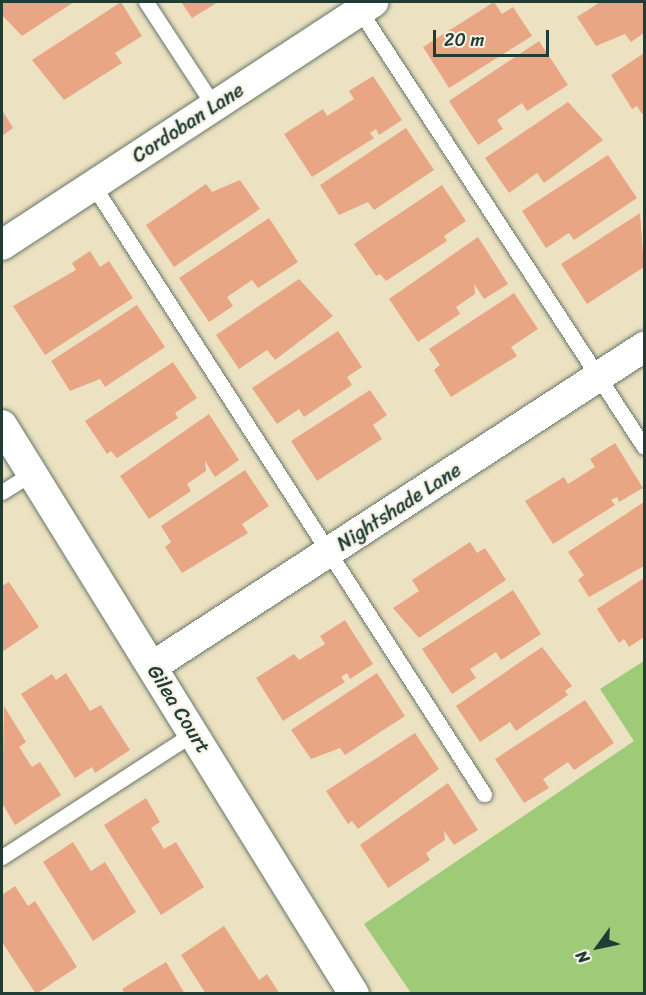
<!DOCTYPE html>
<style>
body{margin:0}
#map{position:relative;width:646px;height:995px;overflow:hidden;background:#ece2c2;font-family:Sriracha,sans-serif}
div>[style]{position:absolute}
.green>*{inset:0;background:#9fcb78}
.building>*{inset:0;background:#e8a685}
.roads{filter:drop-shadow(0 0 2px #677766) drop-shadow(0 0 2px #677766)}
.service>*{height:15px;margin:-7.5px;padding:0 7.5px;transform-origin:7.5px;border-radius:7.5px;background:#fff}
.minor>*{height:30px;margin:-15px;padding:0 15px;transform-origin:15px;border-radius:15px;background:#fff}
span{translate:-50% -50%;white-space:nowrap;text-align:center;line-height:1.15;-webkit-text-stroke:4.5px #f7f3e8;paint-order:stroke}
.street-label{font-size:20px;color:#1f3d34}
.frame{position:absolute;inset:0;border:3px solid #1f3d34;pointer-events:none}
.north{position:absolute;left:568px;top:917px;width:60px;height:60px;-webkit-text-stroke:4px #f7f3e8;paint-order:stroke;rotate:237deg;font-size:16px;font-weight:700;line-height:24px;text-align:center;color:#1f3d34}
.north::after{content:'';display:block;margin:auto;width:21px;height:27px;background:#1f3d34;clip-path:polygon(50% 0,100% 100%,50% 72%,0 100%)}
.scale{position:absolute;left:433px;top:30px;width:116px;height:27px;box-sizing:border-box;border:3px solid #1f3d34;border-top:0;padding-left:8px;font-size:18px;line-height:21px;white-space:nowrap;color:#1f3d34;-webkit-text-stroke:4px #f7f3e8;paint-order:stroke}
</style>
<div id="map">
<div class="green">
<i style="clip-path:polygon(644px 661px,644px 993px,411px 993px,364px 924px,634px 741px,600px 689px)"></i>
</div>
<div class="building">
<i style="clip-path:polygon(2px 2px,74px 2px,22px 36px,2px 15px)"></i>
<i style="clip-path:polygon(121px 2px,142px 36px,115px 53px,122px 63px,64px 100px,32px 60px)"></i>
<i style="clip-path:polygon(181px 2px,218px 2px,192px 18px)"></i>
<i style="clip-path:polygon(494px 2px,502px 14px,513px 7px,532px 36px,449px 88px,423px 47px)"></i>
<i style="clip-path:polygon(600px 2px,644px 2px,644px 33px,631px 42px,625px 34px,596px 46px,577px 17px)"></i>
<i style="clip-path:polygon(539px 41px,568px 85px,527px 111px,522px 103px,497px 120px,503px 129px,478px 145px,449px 101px)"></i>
<i style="clip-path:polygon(644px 53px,644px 112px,642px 114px,637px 106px,632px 109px,611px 75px)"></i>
<i style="clip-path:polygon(373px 76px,402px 120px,379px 135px,376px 129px,370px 133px,374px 138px,312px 177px,284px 134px,323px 109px,327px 116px,354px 99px,349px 91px)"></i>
<i style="clip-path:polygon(568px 102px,603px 140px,544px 183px,537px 173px,509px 193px,485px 158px)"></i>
<i style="clip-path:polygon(2px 110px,13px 128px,2px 136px)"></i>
<i style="clip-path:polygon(406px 128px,434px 170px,374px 210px,368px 202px,339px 215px,320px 185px)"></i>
<i style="clip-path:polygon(608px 155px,637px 198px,574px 240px,569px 233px,546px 248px,522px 211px)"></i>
<i style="clip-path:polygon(240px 180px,260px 209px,174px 267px,146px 225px,206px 184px,212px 192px)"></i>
<i style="clip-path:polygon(442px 185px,466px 221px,444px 236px,447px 241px,386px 281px,380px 274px,376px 276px,354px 244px)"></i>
<i style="clip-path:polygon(640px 213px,644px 267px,587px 304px,561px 264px)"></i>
<i style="clip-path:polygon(269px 218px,298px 262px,258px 288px,252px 280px,227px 297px,233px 306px,209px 322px,179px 278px)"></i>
<i style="clip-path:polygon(478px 237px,508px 284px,484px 299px,474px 284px,475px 294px,456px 307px,460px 314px,418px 342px,389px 299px)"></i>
<i style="clip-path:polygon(90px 251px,100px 267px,109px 261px,133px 298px,45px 355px,13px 306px,76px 270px,72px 263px)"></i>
<i style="clip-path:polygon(299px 279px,333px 316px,275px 360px,267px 350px,239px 369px,216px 335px)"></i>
<i style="clip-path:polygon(514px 293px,538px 329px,511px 347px,517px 356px,451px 397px,434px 370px,440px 365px,429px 349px)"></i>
<i style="clip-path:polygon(137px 305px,165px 347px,105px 387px,100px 379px,70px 391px,51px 361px)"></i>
<i style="clip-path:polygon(338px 331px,362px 367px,347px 377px,352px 385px,304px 417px,299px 409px,277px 424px,252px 388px)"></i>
<i style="clip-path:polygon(173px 362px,197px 398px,175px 413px,178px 418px,117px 458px,111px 451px,107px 454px,85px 421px)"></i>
<i style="clip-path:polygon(370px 390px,387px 415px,373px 425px,382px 439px,317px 481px,291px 441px)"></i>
<i style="clip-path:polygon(209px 414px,239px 460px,215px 477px,205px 461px,206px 471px,187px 484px,191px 491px,149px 519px,120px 476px)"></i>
<i style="clip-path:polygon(615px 443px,643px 488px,619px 502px,617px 497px,611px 500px,615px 505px,553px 544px,525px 501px,564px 477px,568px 484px,595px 467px,590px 459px)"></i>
<i style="clip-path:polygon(245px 470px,269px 506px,242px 524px,248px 533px,182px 573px,165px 547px,171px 542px,161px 526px)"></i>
<i style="clip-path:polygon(644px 502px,644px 566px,589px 597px,578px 580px,584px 575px,568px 552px)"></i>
<i style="clip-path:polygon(470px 542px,477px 553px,485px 548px,506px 580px,419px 638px,393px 608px,419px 591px,412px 580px)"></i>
<i style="clip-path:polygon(644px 578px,644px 637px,629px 647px,624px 639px,619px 643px,597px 609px)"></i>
<i style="clip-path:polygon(9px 582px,39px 627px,2px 652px,2px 586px)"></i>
<i style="clip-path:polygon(513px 590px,541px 634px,501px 660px,496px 652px,470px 669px,476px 678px,452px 694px,422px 649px)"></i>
<i style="clip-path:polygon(345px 620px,373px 664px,350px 679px,347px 673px,341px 677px,345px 682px,283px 721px,256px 678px,294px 654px,299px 660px,325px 644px,320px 636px)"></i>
<i style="clip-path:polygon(542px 647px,572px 686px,565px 691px,568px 695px,516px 731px,510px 722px,480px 742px,456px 706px)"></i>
<i style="clip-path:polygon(66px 673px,90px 711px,101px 705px,130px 750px,95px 773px,92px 767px,75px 778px,21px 694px,52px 674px,56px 680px)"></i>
<i style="clip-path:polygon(377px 673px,405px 716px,345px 755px,340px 748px,311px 759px,291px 730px)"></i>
<i style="clip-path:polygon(585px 700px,614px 743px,574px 770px,568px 762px,543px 779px,549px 788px,524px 803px,495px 759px)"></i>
<i style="clip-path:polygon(4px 706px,26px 742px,19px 747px,32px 767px,40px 762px,61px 795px,15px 825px,2px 803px)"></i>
<i style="clip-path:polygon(415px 733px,439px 769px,358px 829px,352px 821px,348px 824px,326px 791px)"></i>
<i style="clip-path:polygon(448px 783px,478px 830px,454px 845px,444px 831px,445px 840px,426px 853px,430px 860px,388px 888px,360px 845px)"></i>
<i style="clip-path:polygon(146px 798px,160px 822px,151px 828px,164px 849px,176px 842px,204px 887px,161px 915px,104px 825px)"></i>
<i style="clip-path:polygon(73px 842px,91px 871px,105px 862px,136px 912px,93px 941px,43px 862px)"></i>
<i style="clip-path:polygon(15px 886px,28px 906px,35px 901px,77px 967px,36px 994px,2px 942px,2px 895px)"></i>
<i style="clip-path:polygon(224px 926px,259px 980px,267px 974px,280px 994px,206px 994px,181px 955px)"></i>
<i style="clip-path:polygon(166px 962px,185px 994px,125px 994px,122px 989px)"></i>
</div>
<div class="roads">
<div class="service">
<i style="left:146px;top:2px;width:124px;rotate:56.8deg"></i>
<i style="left:360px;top:11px;width:520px;rotate:56.92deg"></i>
<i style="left:93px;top:185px;width:724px;rotate:57.3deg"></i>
<i style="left:2px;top:492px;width:36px;rotate:-32deg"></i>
<i style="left:2px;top:857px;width:229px;rotate:-32.9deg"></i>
</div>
<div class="minor">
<i style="left:2px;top:245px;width:444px;rotate:-33.2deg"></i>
<i style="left:2px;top:425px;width:669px;rotate:58.26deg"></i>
<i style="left:153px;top:666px;width:586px;rotate:-33.01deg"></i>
</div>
</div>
<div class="street-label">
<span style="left:188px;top:123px;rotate:-33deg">Cordoban Lane</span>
<span style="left:399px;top:507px;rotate:-33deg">Nightshade Lane</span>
<span style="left:179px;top:709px;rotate:58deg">Gilea Court</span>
</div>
<div class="frame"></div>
<div class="north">N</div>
<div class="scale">20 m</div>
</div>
